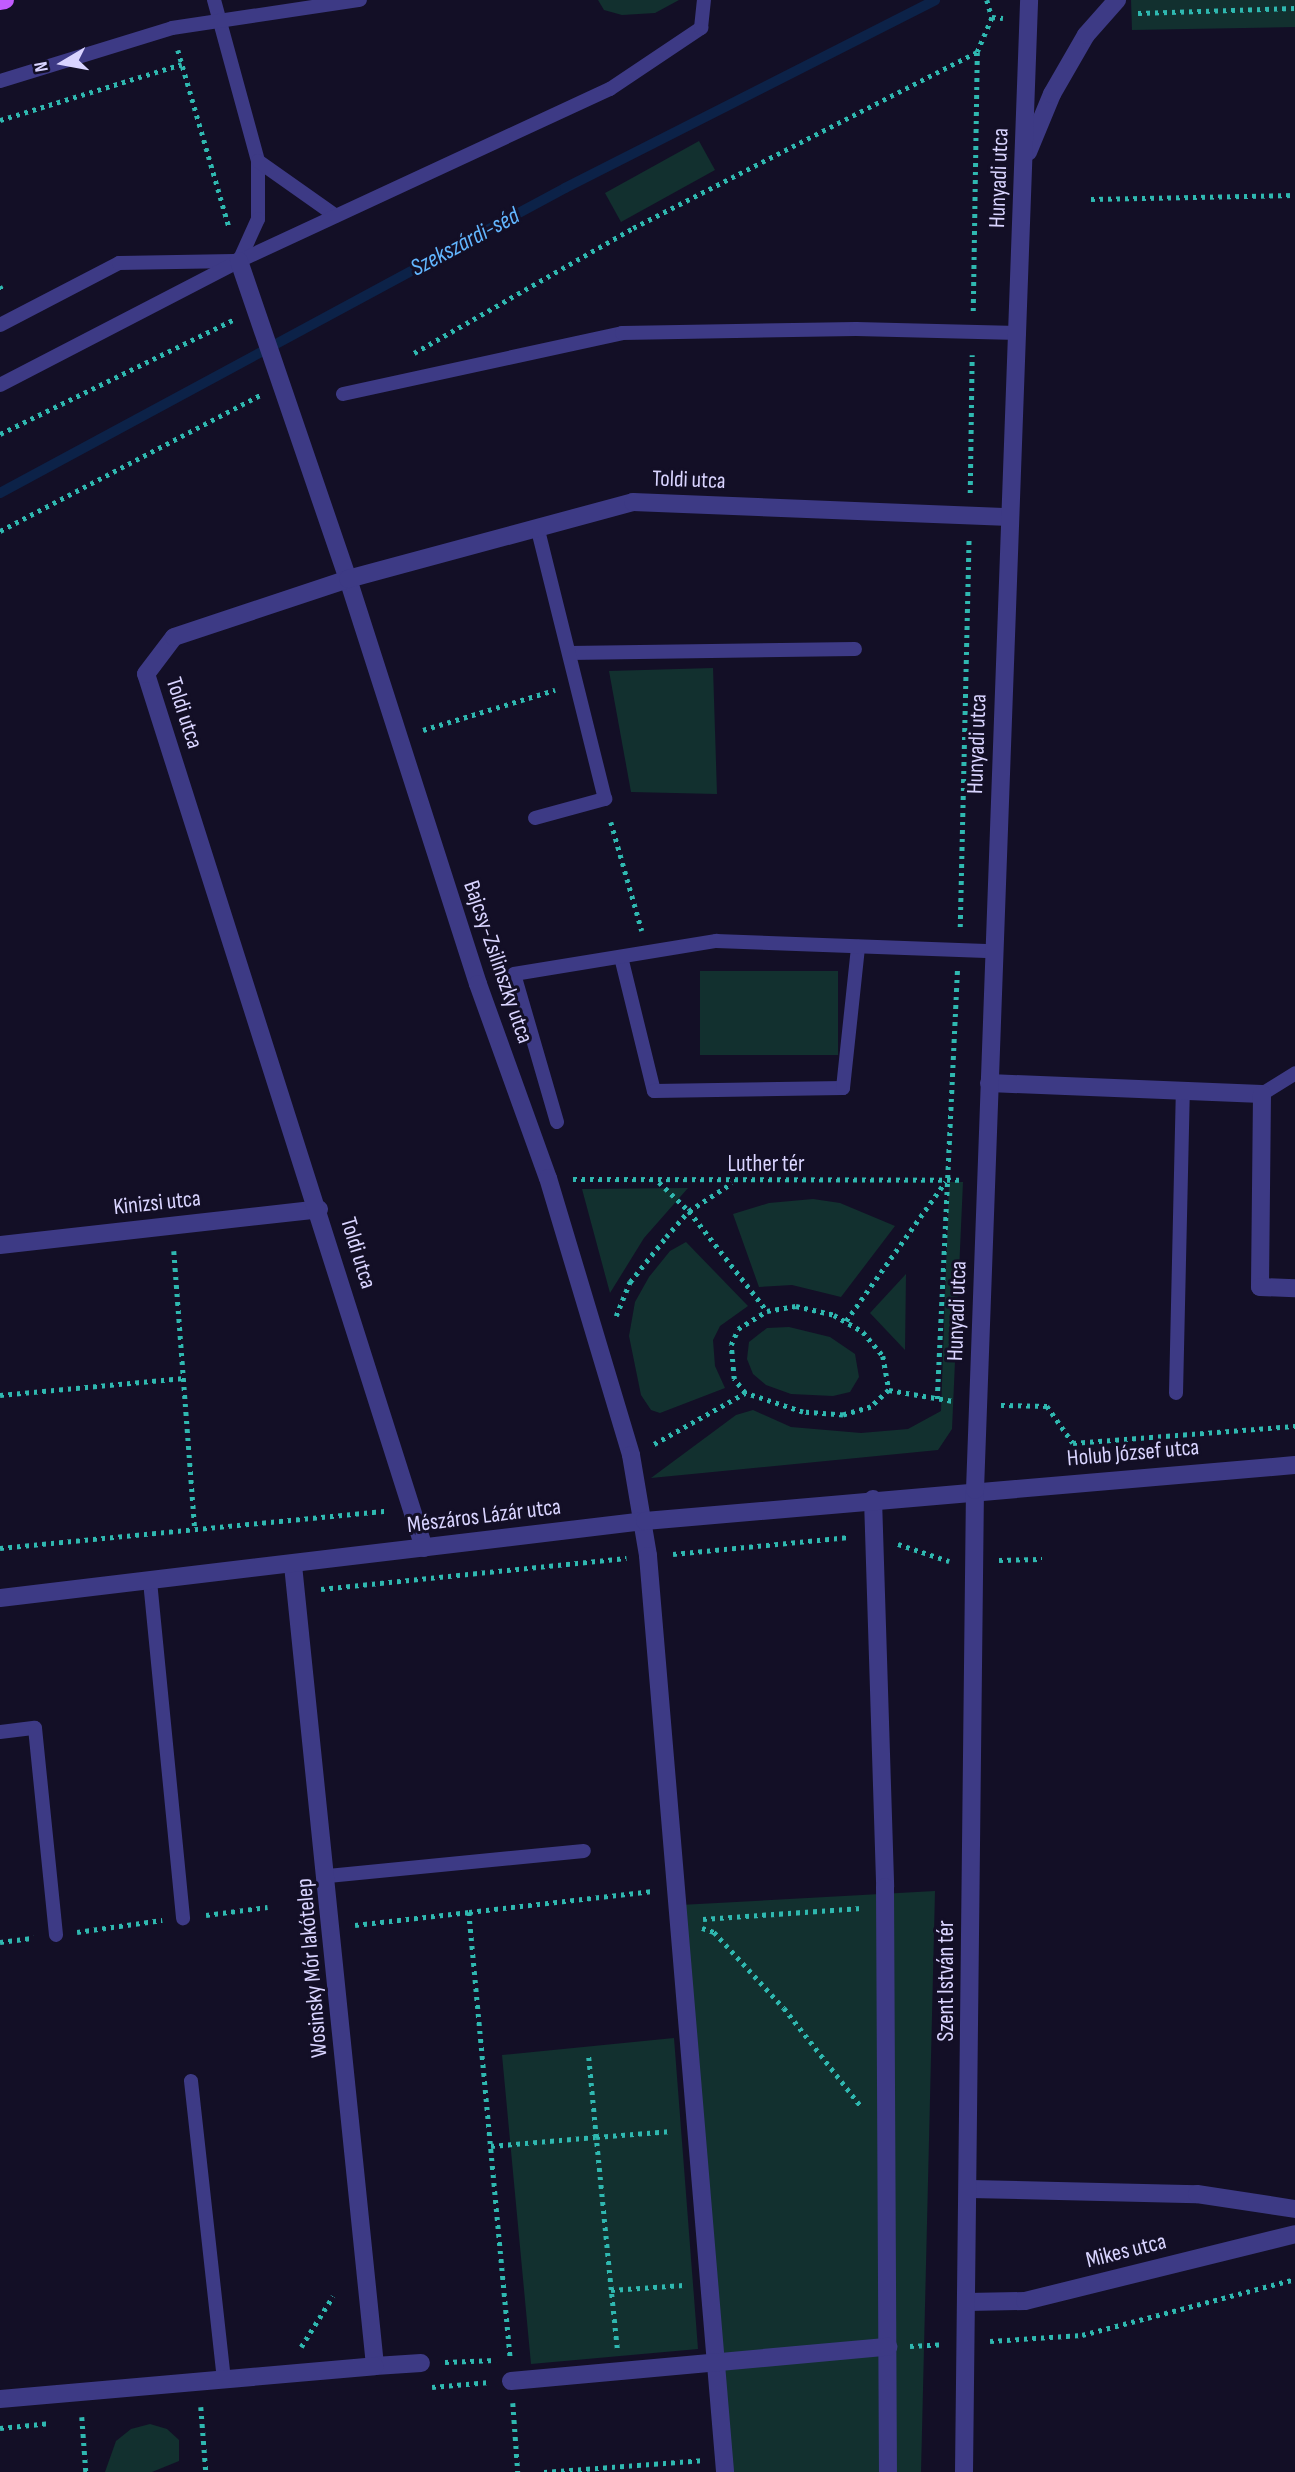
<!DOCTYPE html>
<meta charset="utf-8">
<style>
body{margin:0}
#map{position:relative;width:1295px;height:2472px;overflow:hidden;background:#130f26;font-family:"Sofia Sans Condensed",sans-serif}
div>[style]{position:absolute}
.green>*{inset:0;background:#12302f}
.stream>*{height:10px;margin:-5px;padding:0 5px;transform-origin:5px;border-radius:5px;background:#0c2248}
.path>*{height:4.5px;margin-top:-2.25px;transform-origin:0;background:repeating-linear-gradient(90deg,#2fb8b0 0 3.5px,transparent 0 8.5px)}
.service>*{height:14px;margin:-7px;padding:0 7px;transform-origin:7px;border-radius:7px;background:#3d3a85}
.pedestrian>*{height:18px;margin:-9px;padding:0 9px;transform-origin:9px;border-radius:9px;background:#3d3a85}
.minor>*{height:18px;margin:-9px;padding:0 9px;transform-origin:9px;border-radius:9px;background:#3d3a85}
.primary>*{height:18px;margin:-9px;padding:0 9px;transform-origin:9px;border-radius:9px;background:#c25bff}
span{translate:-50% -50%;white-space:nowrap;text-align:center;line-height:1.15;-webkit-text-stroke:6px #130f26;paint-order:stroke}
.street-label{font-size:23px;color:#d9d4ff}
.water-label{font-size:24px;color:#62b6ff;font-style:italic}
.north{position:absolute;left:28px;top:28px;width:70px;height:70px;-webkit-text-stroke:5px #130f26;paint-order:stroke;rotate:260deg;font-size:19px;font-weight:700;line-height:28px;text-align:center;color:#d9d4ff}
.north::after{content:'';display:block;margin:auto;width:24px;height:32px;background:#d9d4ff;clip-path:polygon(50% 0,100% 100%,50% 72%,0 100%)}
</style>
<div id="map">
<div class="green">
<i style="clip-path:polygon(598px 0,679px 0,655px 13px,622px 15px,604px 10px)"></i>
<i style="clip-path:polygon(1131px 0,1295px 0,1295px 27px,1132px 30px)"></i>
<i style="clip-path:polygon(699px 141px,715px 170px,621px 222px,605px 193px)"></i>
<i style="clip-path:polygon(713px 668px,717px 794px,631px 792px,609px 671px)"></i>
<i style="clip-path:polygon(700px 971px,838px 971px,838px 1055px,700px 1055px)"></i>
<i style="clip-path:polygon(949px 1182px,963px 1182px,952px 1429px,938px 1450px,651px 1478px,736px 1415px,753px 1410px,791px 1427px,861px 1433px,908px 1429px,941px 1411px)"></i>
<i style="clip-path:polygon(688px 1188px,644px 1238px,610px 1293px,582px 1189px)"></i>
<i style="clip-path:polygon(813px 1199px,840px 1203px,895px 1226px,841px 1297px,792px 1285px,759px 1287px,733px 1214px,769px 1203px)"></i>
<i style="clip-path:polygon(686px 1242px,748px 1306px,720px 1326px,713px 1340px,715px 1366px,725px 1388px,660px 1413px,651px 1410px,641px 1395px,629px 1336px,635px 1302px,649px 1277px,670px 1251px)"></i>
<i style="clip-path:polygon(906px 1274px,905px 1350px,870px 1313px)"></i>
<i style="clip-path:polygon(789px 1327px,830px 1337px,855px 1354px,859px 1377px,850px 1392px,833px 1396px,791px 1394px,766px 1385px,753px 1374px,747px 1359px,749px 1342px,767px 1328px)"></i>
<i style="clip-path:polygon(935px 1891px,921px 2472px,725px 2472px,680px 1905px)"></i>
<i style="clip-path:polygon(674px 2038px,698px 2349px,531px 2364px,502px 2055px)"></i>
<i style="clip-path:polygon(150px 2424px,167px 2429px,179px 2440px,179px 2461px,152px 2472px,105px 2472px,116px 2441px,131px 2429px)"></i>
</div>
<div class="stream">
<i style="left:0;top:493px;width:642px;rotate:-28.36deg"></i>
<i style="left:565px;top:188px;width:415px;rotate:-26.9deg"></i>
</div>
<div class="path">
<i style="left:987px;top:0;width:18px;rotate:74deg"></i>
<i style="left:1138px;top:13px;width:157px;rotate:-1.8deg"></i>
<i style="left:178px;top:50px;width:184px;rotate:73.9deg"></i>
<i style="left:0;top:120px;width:190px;rotate:-17.1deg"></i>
<i style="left:1091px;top:199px;width:204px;rotate:-1.1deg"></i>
<i style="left:0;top:286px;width:4px;rotate:63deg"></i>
<i style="left:973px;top:311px;width:259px;rotate:-89.1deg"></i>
<i style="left:414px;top:353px;width:252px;rotate:-29.7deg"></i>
<i style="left:633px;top:228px;width:386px;rotate:-27.1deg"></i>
<i style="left:977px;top:52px;width:38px;rotate:-67deg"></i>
<i style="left:992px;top:17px;width:11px;rotate:5deg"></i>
<i style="left:0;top:434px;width:262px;rotate:-26.1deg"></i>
<i style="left:970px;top:493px;width:138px;rotate:-89.2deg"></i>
<i style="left:0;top:531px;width:293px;rotate:-27.6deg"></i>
<i style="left:423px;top:730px;width:138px;rotate:-16.9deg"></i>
<i style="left:611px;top:822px;width:113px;rotate:74.1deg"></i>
<i style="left:960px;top:927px;width:387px;rotate:-88.7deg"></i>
<i style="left:573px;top:1179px;width:391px;rotate:0.1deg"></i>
<i style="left:659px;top:1182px;width:42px;rotate:44deg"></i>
<i style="left:689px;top:1211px;width:127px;rotate:52deg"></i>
<i style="left:174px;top:1251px;width:280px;rotate:85.7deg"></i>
<i style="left:796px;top:1306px;width:39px;rotate:13deg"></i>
<i style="left:834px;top:1315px;width:34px;rotate:30deg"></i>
<i style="left:863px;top:1332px;width:31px;rotate:50deg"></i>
<i style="left:883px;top:1356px;width:35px;rotate:80deg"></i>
<i style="left:889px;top:1390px;width:25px;rotate:137deg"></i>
<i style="left:871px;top:1407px;width:29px;rotate:164deg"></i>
<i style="left:843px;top:1415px;width:40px;rotate:-175.7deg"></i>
<i style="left:803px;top:1412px;width:61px;rotate:-161.9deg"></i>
<i style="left:745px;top:1393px;width:18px;rotate:-128deg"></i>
<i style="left:734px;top:1379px;width:34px;rotate:-95deg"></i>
<i style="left:731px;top:1345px;width:17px;rotate:-66deg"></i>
<i style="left:738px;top:1329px;width:34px;rotate:-32deg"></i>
<i style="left:767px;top:1311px;width:29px;rotate:-10deg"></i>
<i style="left:616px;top:1316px;width:37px;rotate:-68deg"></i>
<i style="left:630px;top:1282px;width:58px;rotate:-51.3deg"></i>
<i style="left:666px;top:1237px;width:35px;rotate:-49deg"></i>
<i style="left:689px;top:1211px;width:51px;rotate:-33.1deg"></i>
<i style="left:846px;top:1321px;width:171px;rotate:-54.5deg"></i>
<i style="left:889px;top:1390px;width:65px;rotate:9.8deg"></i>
<i style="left:0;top:1395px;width:185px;rotate:-5.3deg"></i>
<i style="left:937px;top:1399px;width:429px;rotate:-87.3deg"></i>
<i style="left:1001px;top:1405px;width:46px;rotate:1.2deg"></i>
<i style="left:1047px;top:1406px;width:45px;rotate:54.9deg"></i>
<i style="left:1073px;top:1443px;width:223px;rotate:-4.4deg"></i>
<i style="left:654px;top:1444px;width:104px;rotate:-29.3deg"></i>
<i style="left:898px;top:1544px;width:54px;rotate:18.4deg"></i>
<i style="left:0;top:1548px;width:388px;rotate:-5.5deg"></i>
<i style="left:673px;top:1554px;width:177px;rotate:-5.5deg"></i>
<i style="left:999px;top:1560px;width:43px;rotate:-1.3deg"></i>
<i style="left:321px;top:1589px;width:307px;rotate:-5.8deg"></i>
<i style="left:469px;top:1912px;width:185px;rotate:-6.5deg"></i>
<i style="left:206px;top:1915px;width:62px;rotate:-7.5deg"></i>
<i style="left:703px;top:1919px;width:159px;rotate:-4deg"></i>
<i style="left:355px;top:1925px;width:115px;rotate:-6.5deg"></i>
<i style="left:469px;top:1912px;width:446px;rotate:84.7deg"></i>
<i style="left:702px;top:1928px;width:13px;rotate:18deg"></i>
<i style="left:714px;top:1932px;width:103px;rotate:47.4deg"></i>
<i style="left:784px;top:2008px;width:123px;rotate:51.9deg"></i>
<i style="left:77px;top:1932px;width:86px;rotate:-8deg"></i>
<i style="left:0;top:1942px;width:34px;rotate:-7deg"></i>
<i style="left:491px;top:2146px;width:105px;rotate:-4.9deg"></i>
<i style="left:596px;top:2137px;width:84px;rotate:-95.4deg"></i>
<i style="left:611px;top:2290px;width:154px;rotate:-95.6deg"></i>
<i style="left:596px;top:2137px;width:76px;rotate:-4.5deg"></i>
<i style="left:990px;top:2341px;width:92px;rotate:-3.7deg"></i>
<i style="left:1082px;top:2335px;width:220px;rotate:-14.7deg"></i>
<i style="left:910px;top:2346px;width:33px;rotate:-3deg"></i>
<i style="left:301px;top:2347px;width:60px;rotate:-57.9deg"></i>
<i style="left:617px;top:2348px;width:58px;rotate:-95.9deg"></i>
<i style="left:611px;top:2290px;width:73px;rotate:-3.9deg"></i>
<i style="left:445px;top:2362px;width:51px;rotate:-2.2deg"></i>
<i style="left:432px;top:2387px;width:58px;rotate:-4.9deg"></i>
<i style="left:513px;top:2403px;width:69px;rotate:85.9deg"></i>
<i style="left:201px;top:2407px;width:65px;rotate:85.6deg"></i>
<i style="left:82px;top:2417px;width:55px;rotate:85.8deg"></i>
<i style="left:0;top:2428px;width:51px;rotate:-5.6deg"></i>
<i style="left:544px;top:2472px;width:158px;rotate:-4.3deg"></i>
</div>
<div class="service">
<i style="left:214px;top:0;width:167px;rotate:74.7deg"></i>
<i style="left:258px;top:161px;width:58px;rotate:90deg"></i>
<i style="left:258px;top:219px;width:46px;rotate:114.3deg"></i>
<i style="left:0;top:81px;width:180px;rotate:-17.1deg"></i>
<i style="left:172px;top:28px;width:190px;rotate:-8.5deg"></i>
<i style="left:258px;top:161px;width:95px;rotate:35.2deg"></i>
<i style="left:0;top:325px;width:134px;rotate:-27.5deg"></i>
<i style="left:119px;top:263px;width:115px;rotate:-1deg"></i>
<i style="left:0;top:385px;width:269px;rotate:-27.4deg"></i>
<i style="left:239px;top:261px;width:409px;rotate:-24.9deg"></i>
<i style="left:610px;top:89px;width:110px;rotate:-33.8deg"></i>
<i style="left:701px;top:28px;width:28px;rotate:-84deg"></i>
<i style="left:343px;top:394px;width:286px;rotate:-12.3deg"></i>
<i style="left:622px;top:333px;width:234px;rotate:-1deg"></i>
<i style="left:856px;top:329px;width:163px;rotate:1.4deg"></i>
<i style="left:569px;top:653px;width:286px;rotate:-0.8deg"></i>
<i style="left:535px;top:818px;width:73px;rotate:-15.2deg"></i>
<i style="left:605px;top:799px;width:280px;rotate:-104deg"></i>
<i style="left:621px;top:957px;width:138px;rotate:76.2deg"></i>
<i style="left:654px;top:1091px;width:189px;rotate:-0.9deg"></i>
<i style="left:843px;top:1088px;width:142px;rotate:-83.9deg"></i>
<i style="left:1262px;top:1094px;width:39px;rotate:-32deg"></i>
<i style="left:557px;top:1122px;width:154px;rotate:-106.2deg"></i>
<i style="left:514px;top:974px;width:205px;rotate:-9.3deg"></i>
<i style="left:716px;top:941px;width:277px;rotate:2.1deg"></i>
<i style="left:1176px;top:1393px;width:302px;rotate:-88.7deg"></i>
<i style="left:150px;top:1581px;width:339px;rotate:84.4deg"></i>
<i style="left:0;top:1732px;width:35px;rotate:-7deg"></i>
<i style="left:35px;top:1728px;width:208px;rotate:84.2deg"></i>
<i style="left:328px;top:1876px;width:257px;rotate:-5.6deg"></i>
<i style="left:191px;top:2081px;width:300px;rotate:83.7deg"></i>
</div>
<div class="pedestrian">
<i style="left:239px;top:261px;width:336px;rotate:71.1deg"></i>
<i style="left:348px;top:579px;width:425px;rotate:72.2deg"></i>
<i style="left:478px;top:984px;width:206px;rotate:70.2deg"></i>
<i style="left:548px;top:1178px;width:289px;rotate:73.3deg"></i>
<i style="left:631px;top:1455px;width:102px;rotate:80.4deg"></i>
<i style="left:648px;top:1556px;width:919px;rotate:85.19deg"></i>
<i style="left:873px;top:1499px;width:388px;rotate:88.2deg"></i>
<i style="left:885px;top:1887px;width:585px;rotate:89.71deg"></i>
<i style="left:511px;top:2381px;width:379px;rotate:-5.2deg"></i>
</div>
<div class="minor">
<i style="left:1028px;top:152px;width:63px;rotate:-67.5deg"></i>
<i style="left:1052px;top:94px;width:68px;rotate:-60deg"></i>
<i style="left:1086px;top:35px;width:47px;rotate:-48.5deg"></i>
<i style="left:989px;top:1083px;width:273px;rotate:2.3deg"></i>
<i style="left:1262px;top:1094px;width:193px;rotate:90.6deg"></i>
<i style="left:1260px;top:1287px;width:35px;rotate:2deg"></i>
<i style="left:0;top:1245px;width:321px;rotate:-6.4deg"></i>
<i style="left:424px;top:1548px;width:917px;rotate:-107.64deg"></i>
<i style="left:146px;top:674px;width:46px;rotate:-52.9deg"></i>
<i style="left:174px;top:637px;width:183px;rotate:-18.4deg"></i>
<i style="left:348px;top:579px;width:295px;rotate:-15.1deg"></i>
<i style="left:633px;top:502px;width:377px;rotate:2.3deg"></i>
<i style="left:293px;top:1565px;width:805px;rotate:84.15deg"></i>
<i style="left:375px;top:2366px;width:46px;rotate:-3.7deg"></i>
<i style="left:0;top:1598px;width:650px;rotate:-6.81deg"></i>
<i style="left:645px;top:1521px;width:652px;rotate:-4.92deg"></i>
<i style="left:970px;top:2189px;width:227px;rotate:1.3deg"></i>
<i style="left:1197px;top:2194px;width:99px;rotate:8.7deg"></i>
<i style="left:967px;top:2302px;width:58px;rotate:-1deg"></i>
<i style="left:1025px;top:2301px;width:278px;rotate:-13.9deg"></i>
<i style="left:0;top:2399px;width:376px;rotate:-5deg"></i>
<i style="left:964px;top:2472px;width:982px;rotate:-89.36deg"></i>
<i style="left:975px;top:1490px;width:1491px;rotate:-87.92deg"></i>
</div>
<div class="primary">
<i style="left:0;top:1px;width:5px;rotate:-11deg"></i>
</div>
<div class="street-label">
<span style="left:999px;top:178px;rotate:-88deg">Hunyadi utca</span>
<span style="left:689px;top:480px;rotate:2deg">Toldi utca</span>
<span style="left:184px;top:713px;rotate:72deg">Toldi utca</span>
<span style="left:977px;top:744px;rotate:-88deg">Hunyadi utca</span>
<span style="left:498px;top:962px;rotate:71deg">Bajcsy-Zsilinszky utca</span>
<span style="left:766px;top:1164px">Luther tér</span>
<span style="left:157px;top:1203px;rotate:-6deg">Kinizsi utca</span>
<span style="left:358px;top:1253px;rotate:73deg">Toldi utca</span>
<span style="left:957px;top:1311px;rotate:-88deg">Hunyadi utca</span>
<span style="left:1133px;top:1453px;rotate:-5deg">Holub József utca</span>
<span style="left:484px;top:1516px;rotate:-7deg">Mészáros Lázár utca</span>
<span style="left:312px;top:1968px;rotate:-95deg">Wosinsky Mór lakótelep</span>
<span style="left:946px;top:1981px;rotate:-90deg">Szent István tér</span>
<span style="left:1126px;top:2251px;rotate:-14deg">Mikes utca</span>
</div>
<div class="water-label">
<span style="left:465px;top:242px;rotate:-28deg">Szekszárdi-séd</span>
</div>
<div class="north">N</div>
</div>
